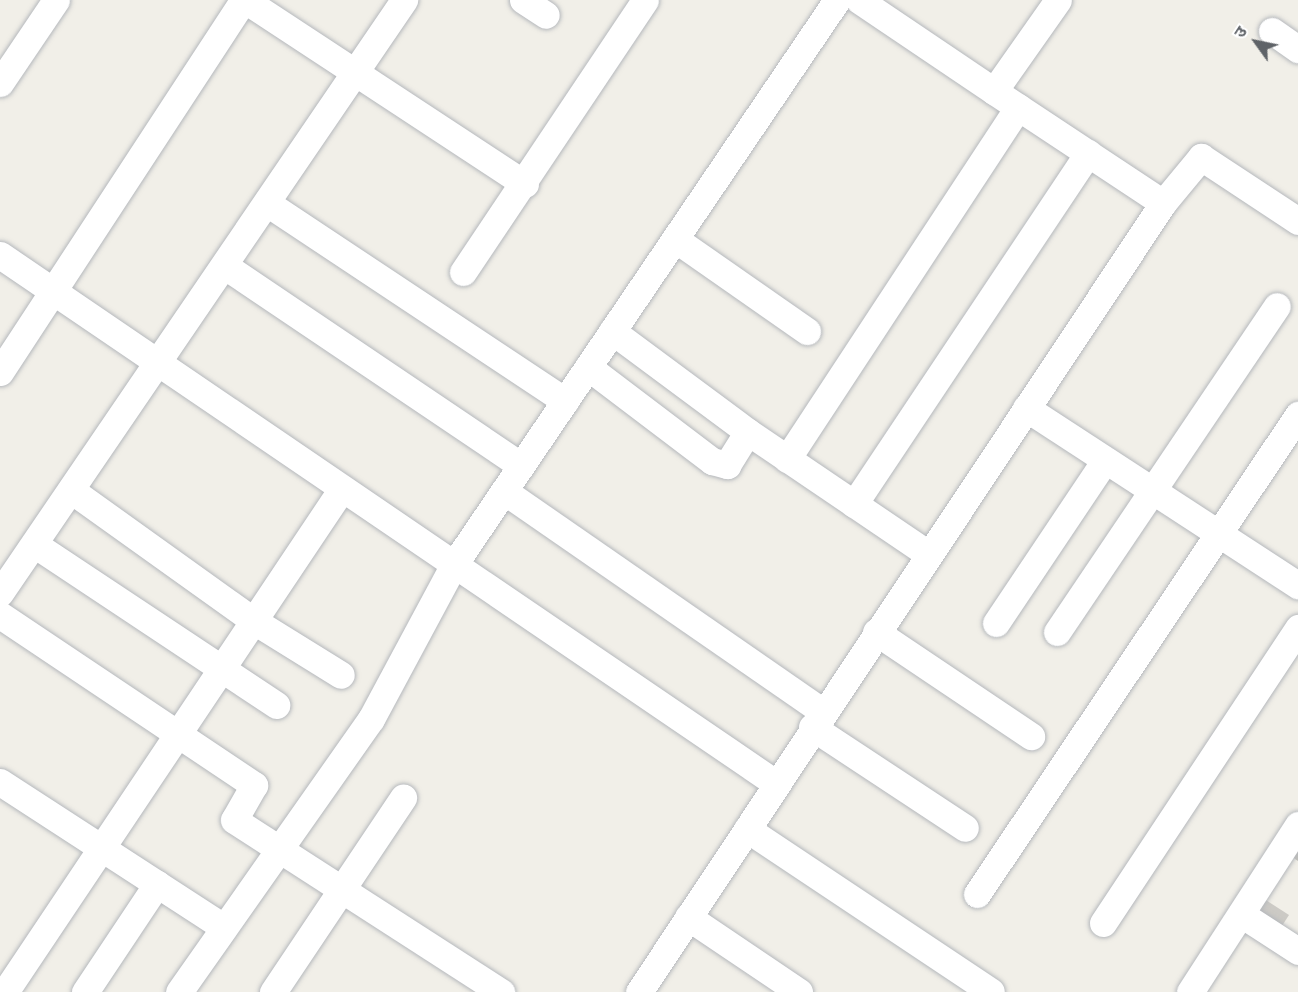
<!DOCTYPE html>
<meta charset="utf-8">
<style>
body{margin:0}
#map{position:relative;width:1298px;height:992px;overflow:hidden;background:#f1efe8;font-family:Arial,"Noto Sans Devanagari",sans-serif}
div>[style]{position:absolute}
.shadow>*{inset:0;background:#0003}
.building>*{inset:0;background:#cccac5}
.roads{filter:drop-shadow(0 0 2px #b5b8bc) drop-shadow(0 0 2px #b5b8bc)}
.minor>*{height:27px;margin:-13.5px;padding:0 13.5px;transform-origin:13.5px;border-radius:13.5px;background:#fff}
span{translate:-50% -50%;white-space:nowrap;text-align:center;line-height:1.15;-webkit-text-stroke:6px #fff;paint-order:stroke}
.north{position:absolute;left:1226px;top:12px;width:60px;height:60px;-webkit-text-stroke:4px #fff;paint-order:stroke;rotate:303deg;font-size:16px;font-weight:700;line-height:24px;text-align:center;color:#5f6368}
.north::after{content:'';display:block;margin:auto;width:21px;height:27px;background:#5f6368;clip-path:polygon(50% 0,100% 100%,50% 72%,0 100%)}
</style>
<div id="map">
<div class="shadow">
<i style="clip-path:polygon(1298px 839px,1298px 861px,1288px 854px)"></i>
</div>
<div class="building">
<i style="clip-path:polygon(1261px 897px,1289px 915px,1278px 932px,1250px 914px)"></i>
</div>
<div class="roads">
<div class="minor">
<i style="left:245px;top:0;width:335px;rotate:33.3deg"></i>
<i style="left:523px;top:0;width:27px;rotate:33deg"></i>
<i style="left:859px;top:0;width:163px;rotate:34deg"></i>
<i style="left:1272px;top:31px;width:32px;rotate:35deg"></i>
<i style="left:0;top:83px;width:100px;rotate:-56deg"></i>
<i style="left:267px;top:203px;width:358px;rotate:33.6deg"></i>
<i style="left:1163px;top:203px;width:60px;rotate:-50.4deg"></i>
<i style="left:1201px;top:157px;width:116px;rotate:33.4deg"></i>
<i style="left:675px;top:239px;width:161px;rotate:34.9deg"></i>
<i style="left:0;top:255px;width:936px;rotate:34.25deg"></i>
<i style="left:225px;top:266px;width:357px;rotate:34deg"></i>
<i style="left:463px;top:272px;width:327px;rotate:-56.2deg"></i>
<i style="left:612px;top:331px;width:169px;rotate:36.6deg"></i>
<i style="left:588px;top:367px;width:156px;rotate:37.2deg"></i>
<i style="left:712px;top:461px;width:16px;rotate:15deg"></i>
<i style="left:727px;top:465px;width:39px;rotate:-58deg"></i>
<i style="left:748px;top:432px;width:217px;rotate:34.1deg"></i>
<i style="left:0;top:372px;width:444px;rotate:-56.8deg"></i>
<i style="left:1026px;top:408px;width:325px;rotate:33.1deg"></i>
<i style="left:787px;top:459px;width:421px;rotate:-56.7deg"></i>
<i style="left:71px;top:490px;width:225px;rotate:35.6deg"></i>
<i style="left:254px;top:621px;width:102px;rotate:31.8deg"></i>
<i style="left:504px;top:491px;width:387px;rotate:34.7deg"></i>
<i style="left:854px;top:504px;width:422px;rotate:-56.3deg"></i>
<i style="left:34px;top:544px;width:291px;rotate:33.6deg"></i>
<i style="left:0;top:593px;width:718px;rotate:-55.73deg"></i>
<i style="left:0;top:615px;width:306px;rotate:33.8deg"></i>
<i style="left:254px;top:785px;width:40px;rotate:119.7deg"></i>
<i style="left:234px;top:820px;width:318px;rotate:32.8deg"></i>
<i style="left:996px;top:623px;width:196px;rotate:-56.2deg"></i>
<i style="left:876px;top:632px;width:187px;rotate:33.9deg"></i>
<i style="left:1057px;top:632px;width:393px;rotate:-56deg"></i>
<i style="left:812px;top:727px;width:183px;rotate:33.4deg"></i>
<i style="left:0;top:782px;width:266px;rotate:33deg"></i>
<i style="left:747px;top:829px;width:293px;rotate:33.7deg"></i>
<i style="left:977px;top:894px;width:577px;rotate:-56.17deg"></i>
<i style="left:1241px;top:914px;width:68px;rotate:33deg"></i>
<i style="left:688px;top:917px;width:134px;rotate:34deg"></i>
<i style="left:1103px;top:923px;width:354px;rotate:-56.5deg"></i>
<i style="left:5px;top:992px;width:604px;rotate:-56.2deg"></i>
<i style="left:85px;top:992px;width:130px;rotate:-56.3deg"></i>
<i style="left:179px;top:992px;width:334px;rotate:-54.9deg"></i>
<i style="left:371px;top:719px;width:174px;rotate:-61.8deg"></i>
<i style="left:453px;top:566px;width:684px;rotate:-55.85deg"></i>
<i style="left:273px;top:992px;width:234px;rotate:-56.2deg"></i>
<i style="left:639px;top:992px;width:947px;rotate:-56.41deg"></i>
<i style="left:1163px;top:203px;width:203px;rotate:-146.5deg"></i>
<i style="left:994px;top:91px;width:111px;rotate:-54.9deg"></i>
<i style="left:1190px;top:992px;width:199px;rotate:-57.1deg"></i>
</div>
</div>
<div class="north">उ</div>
</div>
